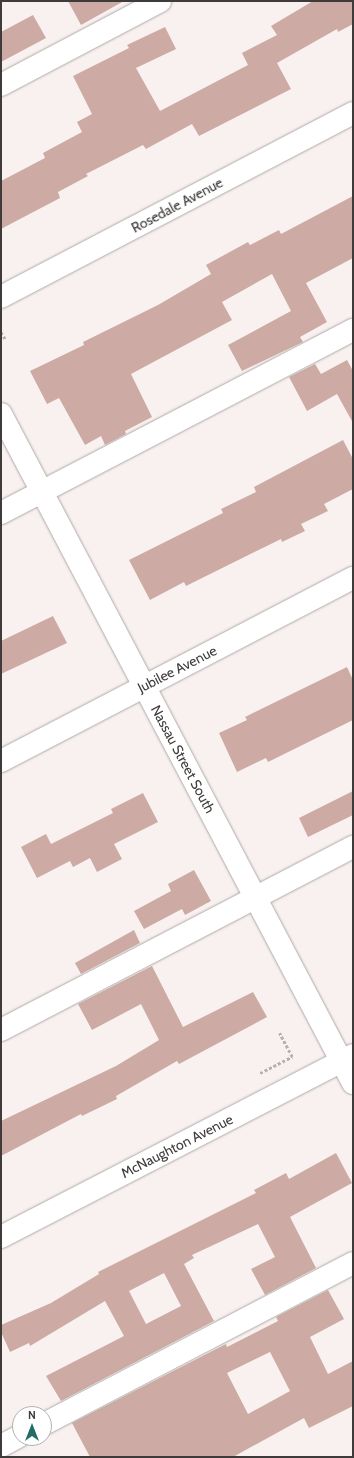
<!DOCTYPE html>
<style>
body{margin:0}
#map{position:relative;width:354px;height:1458px;overflow:hidden;background:#f8f1f0;font-family:Cabin,sans-serif}
div>[style]{position:absolute}
.building>*{inset:0;background:#cdaba4}
.path>*{height:2.5px;margin-top:-1.25px;transform-origin:0;background:repeating-linear-gradient(90deg,#b6b0af 0 3px,transparent 0 5px)}
.roads{filter:drop-shadow(0 0 1px #afa9a7) drop-shadow(0 0 1px #afa9a7)}
.minor>*{height:22px;margin:-11px;padding:0 11px;transform-origin:11px;border-radius:11px;background:#fff}
.major>*{height:22px;margin:-11px;padding:0 11px;transform-origin:11px;border-radius:11px;background:#fff}
span{translate:-50% -50%;white-space:nowrap;text-align:center;line-height:1.15;-webkit-text-stroke:4px #fff;paint-order:stroke}
.street-label{font-size:14px;color:#3e3b3a}
.frame{position:absolute;inset:0;border:2px solid #3e3b3a;pointer-events:none}
.north{position:absolute;left:12px;top:1406px;width:40px;height:40px;box-sizing:border-box;background:#fff;border:1px solid #b2b1b0;border-radius:50%;rotate:0deg;font-size:11px;font-weight:700;line-height:16px;text-align:center;color:#3e3b3a}
.north::after{content:'';display:block;margin:auto;width:14px;height:18px;background:#236c65;clip-path:polygon(50% 0,100% 100%,50% 72%,0 100%)}
</style>
<div id="map">
<div class="building">
<i style="clip-path:polygon(68px 1px,124px 1px,81px 25px)"></i>
<i style="clip-path:polygon(313px 1px,353px 1px,353px 24px,338px 32px,337px 29px,277px 63px,291px 89px,199px 136px,192px 124px,146px 149px,143px 145px,86px 174px,88px 176px,58px 192px,60px 198px,1px 229px,1px 181px,45px 158px,43px 153px,82px 132px,77px 122px,92px 114px,73px 76px,129px 48px,127px 45px,165px 27px,176px 49px,136px 68px,160px 111px,248px 65px,242px 53px,277px 35px,271px 26px)"></i>
<i style="clip-path:polygon(33px 15px,46px 38px,1px 62px,1px 32px)"></i>
<i style="clip-path:polygon(353px 196px,353px 258px,306px 283px,327px 322px,300px 337px,303px 342px,242px 371px,228px 345px,291px 311px,272px 274px,222px 302px,232px 320px,131px 374px,152px 417px,125px 431px,126px 434px,105px 445px,101px 436px,85px 445px,59px 398px,47px 404px,30px 371px,84px 345px,83px 342px,158px 305px,211px 274px,206px 265px,248px 242px,250px 245px,279px 230px,281px 234px)"></i>
<i style="clip-path:polygon(347px 360px,353px 371px,353px 423px,337px 394px,307px 411px,289px 377px,315px 364px,321px 374px)"></i>
<i style="clip-path:polygon(343px 440px,353px 459px,353px 489px,324px 504px,328px 511px,301px 524px,305px 531px,282px 542px,281px 539px,186px 586px,184px 582px,150px 600px,129px 560px,223px 513px,221px 509px,256px 492px,254px 487px)"></i>
<i style="clip-path:polygon(53px 616px,67px 643px,1px 674px,1px 641px)"></i>
<i style="clip-path:polygon(347px 667px,353px 680px,353px 720px,268px 762px,266px 758px,237px 772px,219px 733px,247px 720px,245px 717px)"></i>
<i style="clip-path:polygon(353px 791px,353px 815px,308px 837px,299px 818px)"></i>
<i style="clip-path:polygon(143px 793px,158px 822px,114px 844px,122px 859px,97px 872px,90px 858px,73px 867px,70px 861px,37px 878px,21px 847px,46px 834px,51px 844px,113px 813px,111px 809px)"></i>
<i style="clip-path:polygon(194px 870px,211px 901px,185px 915px,182px 909px,144px 929px,134px 911px,171px 891px,168px 884px)"></i>
<i style="clip-path:polygon(134px 930px,140px 943px,81px 974px,75px 963px)"></i>
<i style="clip-path:polygon(152px 966px,183px 1027px,253px 992px,267px 1017px,179px 1064px,177px 1061px,116px 1096px,117px 1099px,82px 1116px,81px 1114px,1px 1156px,1px 1121px,116px 1066px,159px 1040px,141px 1004px,92px 1030px,78px 1004px)"></i>
<i style="clip-path:polygon(evenodd,336px 1153px,352px 1183px,290px 1217px,316px 1268px,265px 1295px,251px 1269px,275px 1257px,258px 1224px,192px 1255px,194px 1258px,184px 1264px,214px 1321px,61px 1401px,46px 1376px,124px 1336px,105px 1301px,30px 1346px,29px 1343px,10px 1352px,1px 1332px,1px 1325px,51px 1303px,99px 1274px,98px 1272px,256px 1193px,254px 1190px,286px 1173px,289px 1179px,336px 1153px,164px 1273px,181px 1306px,146px 1324px,129px 1291px,164px 1273px)"></i>
<i style="clip-path:polygon(evenodd,328px 1290px,344px 1319px,310px 1337px,328px 1374px,353px 1361px,353px 1406px,309px 1428px,304px 1418px,233px 1457px,90px 1457px,72px 1423px,226px 1344px,227px 1347px,278px 1321px,276px 1317px,328px 1290px,270px 1352px,290px 1391px,248px 1414px,227px 1373px,270px 1352px)"></i>
</div>
<div class="path">
<i style="left:1px;top:332px;width:9px;rotate:58deg"></i>
<i style="left:260px;top:1073px;width:36px;rotate:-27deg"></i>
<i style="left:292px;top:1057px;width:27px;rotate:-118deg"></i>
</div>
<div class="roads">
<div class="minor">
<i style="left:1px;top:85px;width:180px;rotate:-27.8deg"></i>
<i style="left:1px;top:297px;width:397px;rotate:-27.6deg"></i>
<i style="left:1px;top:414px;width:756px;rotate:62.25deg"></i>
<i style="left:1px;top:513px;width:397px;rotate:-27.5deg"></i>
<i style="left:1px;top:1030px;width:397px;rotate:-27.5deg"></i>
<i style="left:1px;top:1237px;width:396px;rotate:-27.3deg"></i>
<i style="left:44px;top:1424px;width:348px;rotate:-27.5deg"></i>
<i style="left:1px;top:1446px;width:21px;rotate:-28deg"></i>
</div>
<div class="major">
<i style="left:1px;top:761px;width:397px;rotate:-27.5deg"></i>
</div>
</div>
<div class="street-label">
<span style="left:177px;top:205px;rotate:-28deg">Rosedale Avenue</span>
<span style="left:177px;top:669px;rotate:-27deg">Jubilee Avenue</span>
<span style="left:183px;top:759px;rotate:62deg">Nassau Street South</span>
<span style="left:177px;top:1146px;rotate:-27deg">McNaughton Avenue</span>
</div>
<div class="frame"></div>
<div class="north">N</div>
</div>
